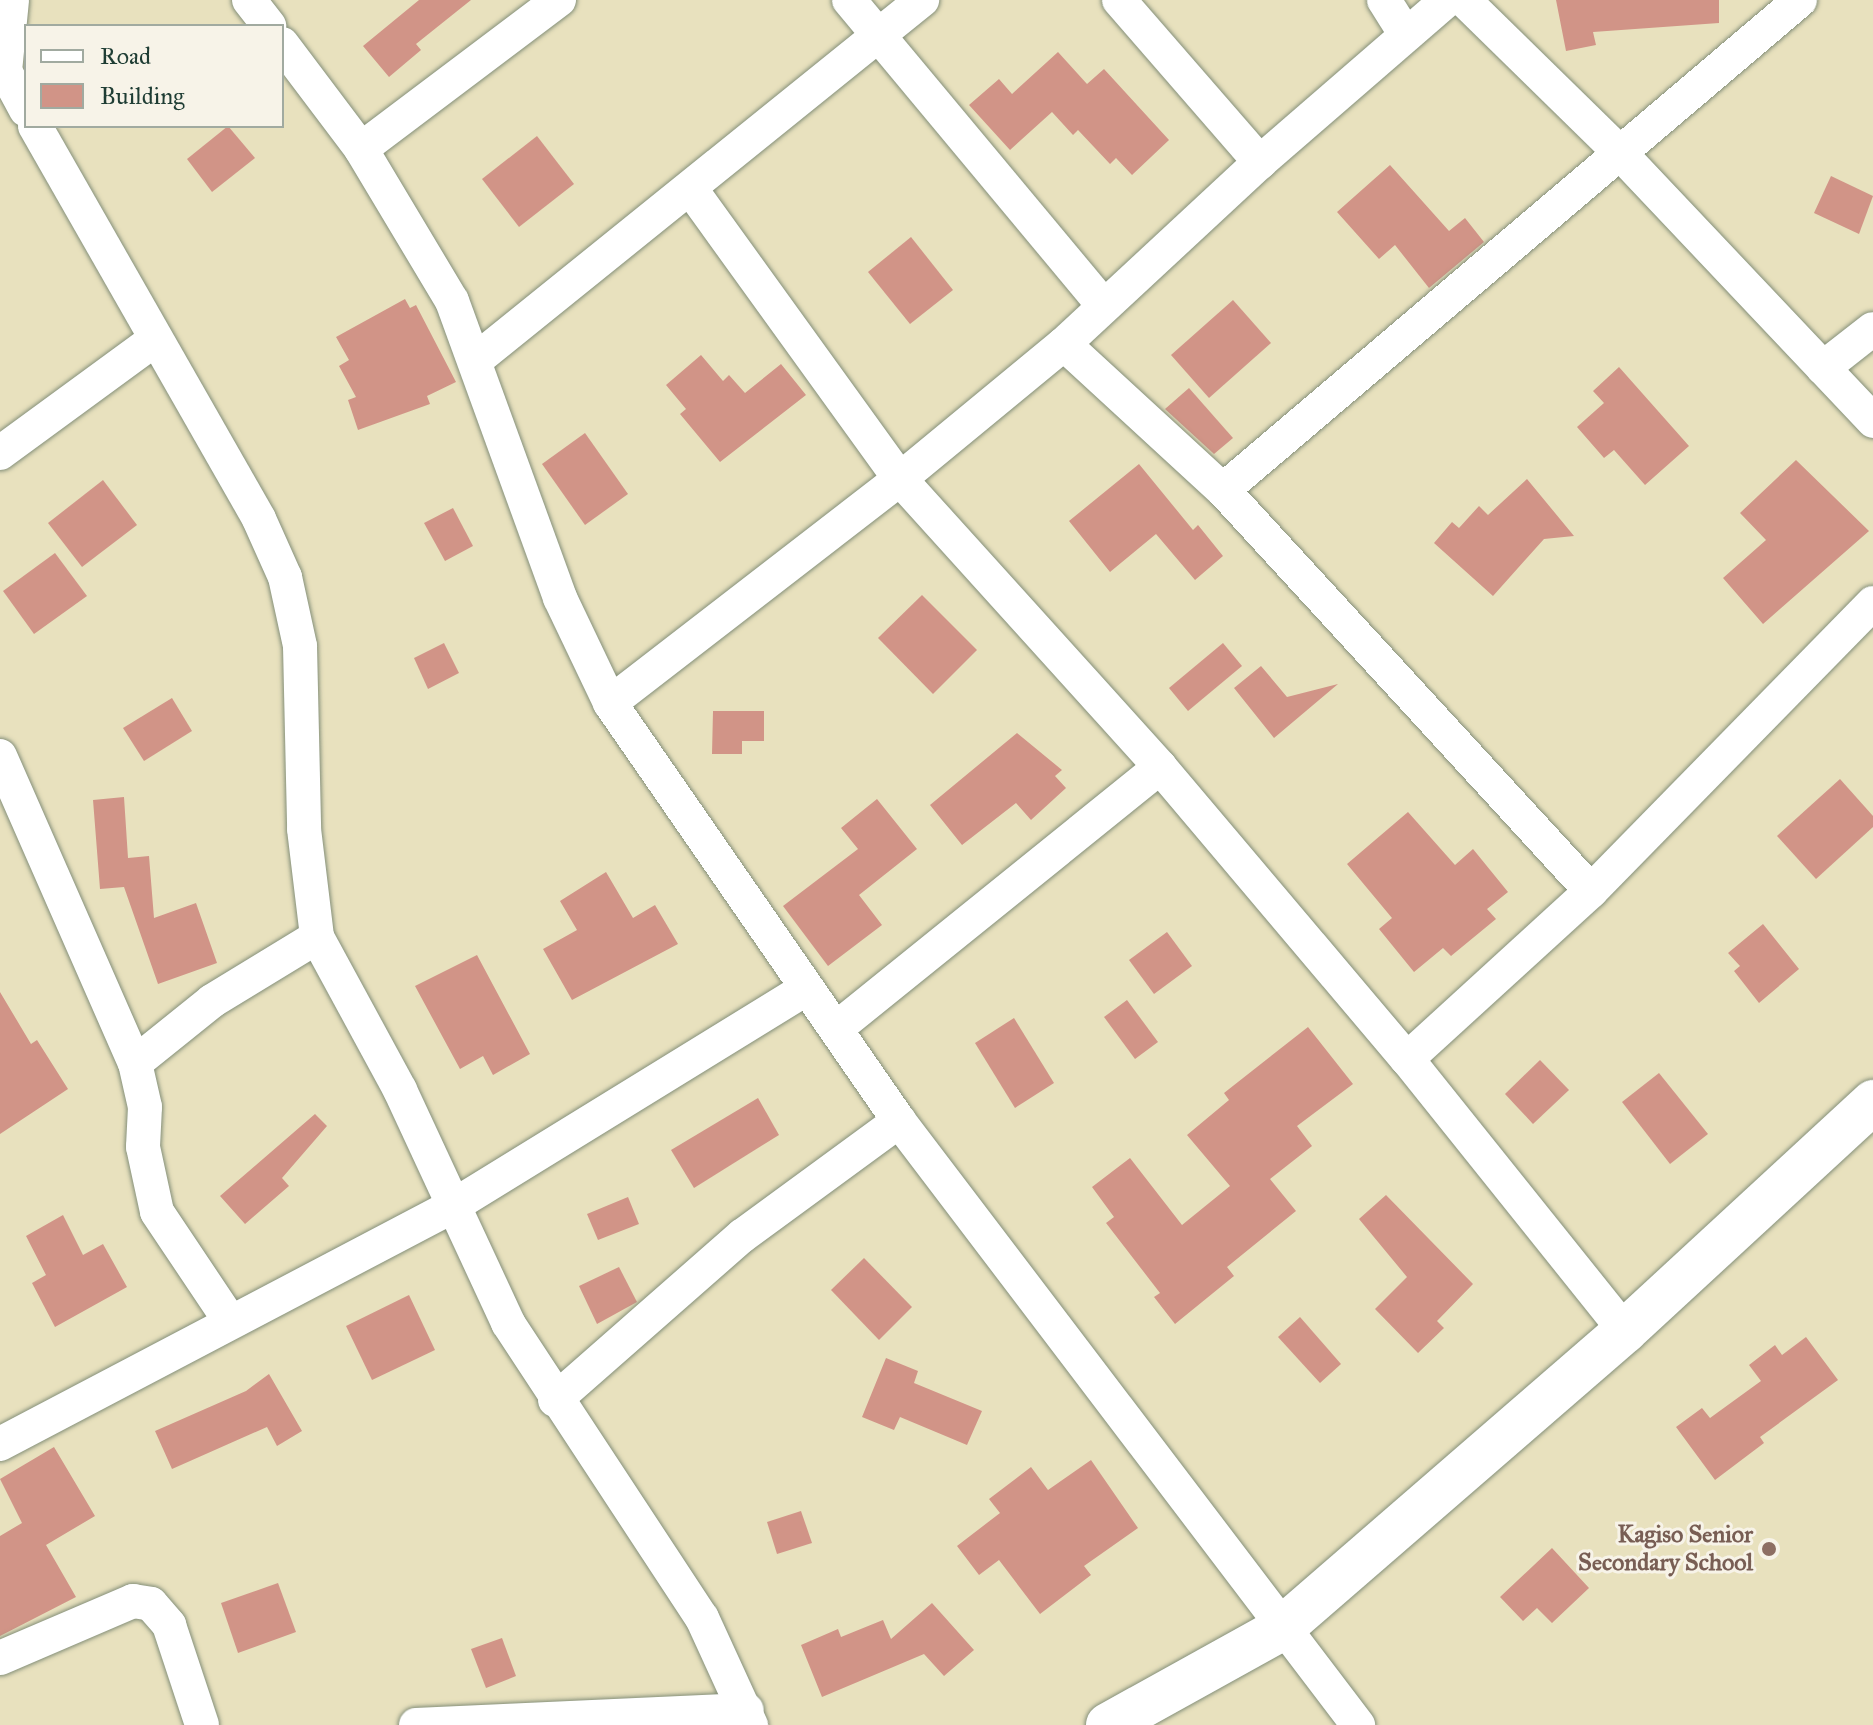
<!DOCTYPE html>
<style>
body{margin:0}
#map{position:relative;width:1873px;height:1725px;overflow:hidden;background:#e8e1be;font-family:"IM FELL Great Primer",serif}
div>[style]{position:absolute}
.building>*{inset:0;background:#d19487}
.roads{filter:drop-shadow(0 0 2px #848f79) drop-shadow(0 0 2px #848f79)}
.street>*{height:34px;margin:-17px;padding:0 17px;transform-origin:17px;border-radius:17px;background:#fff}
.secondary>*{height:44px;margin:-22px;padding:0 22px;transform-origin:22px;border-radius:22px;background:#fff}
.dots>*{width:22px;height:22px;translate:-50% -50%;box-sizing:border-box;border:4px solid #f7f3e8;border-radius:50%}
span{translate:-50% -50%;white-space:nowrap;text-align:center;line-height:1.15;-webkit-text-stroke:6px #f7f3e8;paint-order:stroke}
.education-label{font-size:24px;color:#785e54;font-weight:700}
.right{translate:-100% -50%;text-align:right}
.legend{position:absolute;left:24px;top:24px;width:260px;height:104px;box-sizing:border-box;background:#f7f3e8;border:2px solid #a1aaa0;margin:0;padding:10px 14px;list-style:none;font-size:24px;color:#1f3d34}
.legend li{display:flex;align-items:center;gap:16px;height:40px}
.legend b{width:40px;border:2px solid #a1aaa0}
</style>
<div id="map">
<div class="building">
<i style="clip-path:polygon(419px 0,471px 0,416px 44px,421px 50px,389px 77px,363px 46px)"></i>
<i style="clip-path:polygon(1556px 0,1719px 0,1719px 23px,1593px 32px,1596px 45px,1566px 51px)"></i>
<i style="clip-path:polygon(1058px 52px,1087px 84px,1104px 69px,1169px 140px,1132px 175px,1116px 158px,1110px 164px,1078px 130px,1073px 135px,1052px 112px,1010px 150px,969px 105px,999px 79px,1012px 94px)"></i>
<i style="clip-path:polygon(228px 126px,255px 158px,212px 192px,187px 159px)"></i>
<i style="clip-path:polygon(537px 136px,574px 184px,519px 227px,482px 179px)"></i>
<i style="clip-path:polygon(1390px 165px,1449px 231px,1465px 218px,1484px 242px,1429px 288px,1395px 245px,1379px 259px,1337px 212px)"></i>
<i style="clip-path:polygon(1831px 176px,1873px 196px,1859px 234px,1814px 213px)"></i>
<i style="clip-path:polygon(911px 237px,953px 290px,910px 324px,868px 272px)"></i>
<i style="clip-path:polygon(405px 299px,410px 308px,416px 305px,456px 382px,427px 396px,430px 404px,358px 430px,348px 400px,356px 397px,339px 366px,349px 360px,336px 337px)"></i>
<i style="clip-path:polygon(1233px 300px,1271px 343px,1209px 398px,1171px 355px)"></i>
<i style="clip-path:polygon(701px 355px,723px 381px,729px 375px,745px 393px,781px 364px,806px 395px,720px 462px,680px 414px,686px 409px,666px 385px)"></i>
<i style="clip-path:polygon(1619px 367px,1689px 446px,1645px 485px,1614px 450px,1604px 458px,1577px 427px,1604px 403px,1593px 391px)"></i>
<i style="clip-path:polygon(1189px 388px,1233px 438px,1214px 454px,1165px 409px)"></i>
<i style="clip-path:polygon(585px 433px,628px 494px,585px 525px,542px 464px)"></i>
<i style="clip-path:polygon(1796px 460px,1869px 531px,1763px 624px,1723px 578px,1766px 540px,1740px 513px)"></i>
<i style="clip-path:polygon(1139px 464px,1193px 530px,1198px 525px,1223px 556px,1195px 580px,1156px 534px,1110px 572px,1069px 521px)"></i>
<i style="clip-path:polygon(1527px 479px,1574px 536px,1544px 539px,1493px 596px,1434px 543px,1452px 522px,1459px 528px,1479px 506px,1488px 515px)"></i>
<i style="clip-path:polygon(103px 480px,137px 525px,82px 567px,48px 523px)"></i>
<i style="clip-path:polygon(453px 508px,473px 546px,445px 561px,424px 523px)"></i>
<i style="clip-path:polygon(55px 553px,87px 596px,34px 634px,3px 591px)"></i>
<i style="clip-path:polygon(922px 595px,977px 650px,933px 694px,878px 638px)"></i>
<i style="clip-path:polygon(444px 643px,459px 673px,428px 689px,414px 658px)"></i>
<i style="clip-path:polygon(1223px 643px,1242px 666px,1188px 711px,1169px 688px)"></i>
<i style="clip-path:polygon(1261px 666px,1287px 697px,1338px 684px,1274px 738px,1234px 688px)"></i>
<i style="clip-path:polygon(172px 698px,192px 731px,144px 761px,123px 728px)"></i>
<i style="clip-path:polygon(713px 711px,764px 711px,764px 741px,742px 741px,742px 754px,712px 754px)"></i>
<i style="clip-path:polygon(1017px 733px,1062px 770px,1055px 776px,1066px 788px,1031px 820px,1016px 803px,962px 845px,930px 805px)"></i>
<i style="clip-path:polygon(1840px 779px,1873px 816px,1873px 827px,1816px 879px,1777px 836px)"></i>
<i style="clip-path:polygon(124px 797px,128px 858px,149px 856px,154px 918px,196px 903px,217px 963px,158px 984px,124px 887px,100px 889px,93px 800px)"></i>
<i style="clip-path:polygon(877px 799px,917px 849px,859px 895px,882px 925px,828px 966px,783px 906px,858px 849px,841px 828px)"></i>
<i style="clip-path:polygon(1408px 812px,1455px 865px,1473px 849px,1508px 892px,1487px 909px,1496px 919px,1451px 956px,1443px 948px,1414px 972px,1379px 929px,1392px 918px,1347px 864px)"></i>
<i style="clip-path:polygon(606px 872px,633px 918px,655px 905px,678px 944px,572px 1000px,543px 949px,577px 930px,560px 901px)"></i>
<i style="clip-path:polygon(1763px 924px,1799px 969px,1759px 1003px,1734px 971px,1740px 966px,1728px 953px)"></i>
<i style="clip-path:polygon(1167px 932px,1192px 966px,1154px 994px,1129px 960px)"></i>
<i style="clip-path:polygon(477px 955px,530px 1054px,493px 1075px,483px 1056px,460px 1069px,415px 986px)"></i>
<i style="clip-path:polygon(0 992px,31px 1044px,37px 1040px,68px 1089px,0 1134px)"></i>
<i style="clip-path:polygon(1127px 1000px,1158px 1042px,1135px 1059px,1104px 1017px)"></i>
<i style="clip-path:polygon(1014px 1018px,1054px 1083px,1015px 1108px,975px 1043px)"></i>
<i style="clip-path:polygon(1308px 1027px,1353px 1084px,1297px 1126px,1312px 1146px,1270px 1179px,1296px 1211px,1227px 1267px,1234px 1276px,1175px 1324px,1154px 1297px,1160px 1293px,1106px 1223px,1114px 1217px,1092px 1187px,1130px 1158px,1182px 1225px,1230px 1186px,1187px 1135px,1229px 1100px,1224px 1093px)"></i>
<i style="clip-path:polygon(1540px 1060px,1569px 1090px,1533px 1124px,1505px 1094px)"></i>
<i style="clip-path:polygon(1659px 1073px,1708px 1134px,1670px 1164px,1622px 1102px)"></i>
<i style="clip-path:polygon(758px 1098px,779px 1135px,694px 1188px,671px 1150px)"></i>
<i style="clip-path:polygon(315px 1114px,327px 1126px,282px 1178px,289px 1186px,245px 1224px,220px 1196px)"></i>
<i style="clip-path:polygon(1386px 1195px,1473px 1284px,1437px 1321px,1444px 1328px,1418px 1353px,1375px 1309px,1407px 1277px,1359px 1219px)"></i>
<i style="clip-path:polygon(628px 1197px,639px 1224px,598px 1240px,587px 1214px)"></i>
<i style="clip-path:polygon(63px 1215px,83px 1255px,103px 1244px,127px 1287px,55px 1327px,32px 1283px,46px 1275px,26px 1236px)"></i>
<i style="clip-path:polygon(864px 1258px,912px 1307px,879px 1340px,831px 1290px)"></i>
<i style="clip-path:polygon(619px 1267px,637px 1302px,597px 1324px,579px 1286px)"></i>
<i style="clip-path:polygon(409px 1295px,435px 1350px,372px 1380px,346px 1326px)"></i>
<i style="clip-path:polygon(1300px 1317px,1341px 1364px,1320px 1383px,1278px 1337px)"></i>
<i style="clip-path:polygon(1806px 1337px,1838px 1380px,1760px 1437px,1764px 1443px,1715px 1480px,1676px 1427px,1702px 1408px,1710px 1418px,1761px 1381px,1749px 1365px,1775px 1345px,1782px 1355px)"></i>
<i style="clip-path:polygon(886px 1358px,918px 1371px,914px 1383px,982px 1411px,967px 1445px,900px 1417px,894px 1430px,862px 1417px)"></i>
<i style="clip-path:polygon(269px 1374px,302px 1431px,277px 1446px,267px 1427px,172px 1469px,155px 1431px,246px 1391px)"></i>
<i style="clip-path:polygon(54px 1447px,95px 1516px,46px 1545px,76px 1597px,0 1636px,0 1536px,22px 1523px,0 1479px)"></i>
<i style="clip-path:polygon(1091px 1460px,1138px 1528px,1084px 1566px,1091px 1575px,1040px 1614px,999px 1560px,979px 1575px,957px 1546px,1000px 1513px,989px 1499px,1031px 1467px,1048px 1490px)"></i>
<i style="clip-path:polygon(801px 1511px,812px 1543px,777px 1554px,767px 1522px)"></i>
<i style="clip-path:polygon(1552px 1548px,1589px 1588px,1552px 1623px,1537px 1608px,1523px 1621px,1500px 1597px)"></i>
<i style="clip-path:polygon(278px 1583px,296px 1632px,238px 1653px,221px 1603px)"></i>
<i style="clip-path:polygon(932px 1603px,974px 1650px,944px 1676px,924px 1654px,822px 1697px,801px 1645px,838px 1629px,841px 1637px,883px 1620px,891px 1639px)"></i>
<i style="clip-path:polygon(502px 1638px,516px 1676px,486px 1688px,471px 1649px)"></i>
</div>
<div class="roads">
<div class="street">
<i style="left:12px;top:0;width:71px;rotate:95.6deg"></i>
<i style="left:5px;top:71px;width:44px;rotate:61.7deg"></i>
<i style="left:249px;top:0;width:33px;rotate:52deg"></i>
<i style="left:849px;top:0;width:398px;rotate:50.2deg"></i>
<i style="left:1119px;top:0;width:215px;rotate:49deg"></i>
<i style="left:1384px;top:0;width:41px;rotate:57.8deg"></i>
<i style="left:1464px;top:0;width:219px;rotate:44.4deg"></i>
<i style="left:1620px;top:153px;width:369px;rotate:46.6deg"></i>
<i style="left:282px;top:44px;width:131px;rotate:53deg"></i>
<i style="left:361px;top:149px;width:177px;rotate:59.1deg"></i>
<i style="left:452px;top:301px;width:316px;rotate:70deg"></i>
<i style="left:560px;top:598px;width:116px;rotate:64.5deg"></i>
<i style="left:610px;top:703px;width:508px;rotate:55.34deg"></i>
<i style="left:899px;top:1121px;width:759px;rotate:52.77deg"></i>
<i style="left:35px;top:126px;width:452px;rotate:60.3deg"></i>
<i style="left:259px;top:519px;width:64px;rotate:65.9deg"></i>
<i style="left:285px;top:577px;width:71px;rotate:77.7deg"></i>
<i style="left:300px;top:646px;width:183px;rotate:88.7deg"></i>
<i style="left:304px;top:829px;width:109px;rotate:83.1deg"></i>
<i style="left:317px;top:937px;width:174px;rotate:61.5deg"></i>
<i style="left:400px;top:1090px;width:257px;rotate:65.1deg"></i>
<i style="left:508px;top:1323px;width:353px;rotate:56.7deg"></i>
<i style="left:702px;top:1618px;width:118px;rotate:65.4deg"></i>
<i style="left:361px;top:149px;width:248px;rotate:-37deg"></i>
<i style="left:690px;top:188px;width:359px;rotate:54.2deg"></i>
<i style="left:900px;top:479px;width:388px;rotate:47.9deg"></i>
<i style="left:1160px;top:767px;width:382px;rotate:49.8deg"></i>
<i style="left:1407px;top:1059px;width:349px;rotate:51.3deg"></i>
<i style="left:1064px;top:344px;width:216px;rotate:42.6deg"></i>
<i style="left:1223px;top:490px;width:544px;rotate:47.46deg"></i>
<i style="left:477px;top:359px;width:572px;rotate:-38.89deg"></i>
<i style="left:1823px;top:368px;width:63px;rotate:-38deg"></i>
<i style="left:0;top:453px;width:190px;rotate:-36.2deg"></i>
<i style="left:1223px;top:490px;width:757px;rotate:-40.34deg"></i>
<i style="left:610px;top:703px;width:366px;rotate:-37.7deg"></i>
<i style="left:900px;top:479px;width:212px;rotate:-39.5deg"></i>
<i style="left:1064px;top:344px;width:267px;rotate:-42.9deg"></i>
<i style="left:1260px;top:162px;width:247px;rotate:-40.9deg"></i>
<i style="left:0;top:756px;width:335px;rotate:66.3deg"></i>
<i style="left:135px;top:1063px;width:45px;rotate:77.2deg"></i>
<i style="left:145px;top:1107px;width:40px;rotate:92.9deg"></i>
<i style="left:143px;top:1147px;width:66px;rotate:77.8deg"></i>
<i style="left:157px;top:1212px;width:131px;rotate:56.2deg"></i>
<i style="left:838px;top:1027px;width:414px;rotate:-38.9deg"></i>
<i style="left:1407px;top:1059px;width:249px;rotate:-42.4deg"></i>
<i style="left:1591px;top:891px;width:403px;rotate:-45.6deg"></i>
<i style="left:135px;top:1063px;width:99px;rotate:-38.8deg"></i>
<i style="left:212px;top:1001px;width:123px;rotate:-31.4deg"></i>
<i style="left:555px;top:1400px;width:249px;rotate:-41.3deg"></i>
<i style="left:742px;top:1236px;width:195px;rotate:-36.2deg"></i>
<i style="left:0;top:1444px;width:512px;rotate:-27.72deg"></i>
<i style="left:453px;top:1206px;width:414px;rotate:-31.6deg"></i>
<i style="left:0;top:1658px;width:145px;rotate:-23.2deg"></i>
<i style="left:133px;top:1601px;width:18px;rotate:9deg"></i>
<i style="left:151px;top:1604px;width:28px;rotate:49deg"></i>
<i style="left:169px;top:1625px;width:105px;rotate:71.7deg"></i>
<i style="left:416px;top:1725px;width:331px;rotate:-2.6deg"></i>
</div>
<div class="secondary">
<i style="left:1108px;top:1725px;width:198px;rotate:-29deg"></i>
<i style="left:1281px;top:1629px;width:455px;rotate:-40.9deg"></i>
<i style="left:1625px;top:1331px;width:338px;rotate:-42.7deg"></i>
</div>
</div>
<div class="dots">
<i style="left:1769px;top:1549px;background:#8d6e63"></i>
</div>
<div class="education-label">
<span class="right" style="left:1753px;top:1549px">Kagiso Senior<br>Secondary School</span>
</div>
<ul class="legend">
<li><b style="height:10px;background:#fff"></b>Road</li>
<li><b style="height:22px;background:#d19487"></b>Building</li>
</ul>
</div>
